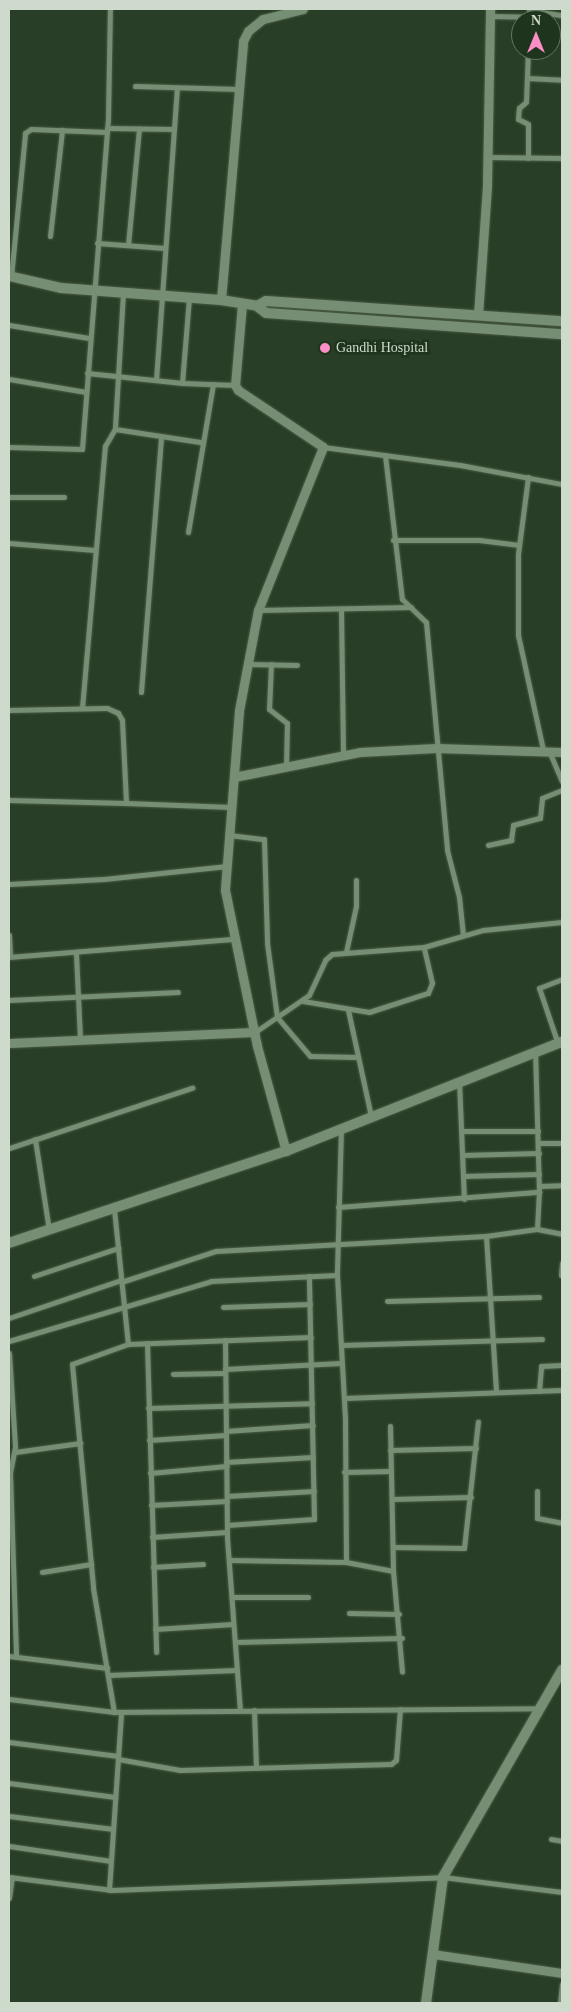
<!DOCTYPE html>
<style>
body{margin:0}
#map{position:relative;width:571px;height:2012px;overflow:hidden;background:#293e26;font-family:"Times New Roman",serif}
div>[style]{position:absolute}
.roads{filter:drop-shadow(0 0 1px #4a5c47) drop-shadow(0 0 1px #4a5c47)}
.minor>*{height:5px;margin:-2.5px;padding:0 2.5px;transform-origin:2.5px;border-radius:2.5px;background:#768e73}
.tertiary>*{height:9px;margin:-4.5px;padding:0 4.5px;transform-origin:4.5px;border-radius:4.5px;background:#768e73}
.secondary>*{height:10px;margin:-5px;padding:0 5px;transform-origin:5px;border-radius:5px;background:#768e73}
.dots>*{width:14px;height:14px;translate:-50% -50%;box-sizing:border-box;border:2px solid #1f341c;border-radius:50%}
span{translate:-50% -50%;white-space:nowrap;text-align:center;line-height:1.15;-webkit-text-stroke:5px #1f341c;paint-order:stroke}
.poi-label{font-size:14px;color:#cedbcc}
.left{translate:0 -50%;text-align:left}
.frame{position:absolute;inset:0;border:10px solid #cedbcc;pointer-events:none}
.north{position:absolute;left:511px;top:10px;width:50px;height:50px;box-sizing:border-box;background:#1f341c;border:1px solid #657762;border-radius:50%;rotate:0deg;font-size:14px;font-weight:700;line-height:20px;text-align:center;color:#cedbcc}
.north::after{content:'';display:block;margin:auto;width:18px;height:22px;background:#fb8fc5;clip-path:polygon(50% 0,100% 100%,50% 72%,0 100%)}
</style>
<div id="map">
<div class="roads">
<div class="minor">
<i style="left:529px;top:10px;width:33px;rotate:9deg"></i>
<i style="left:490px;top:16px;width:39px;rotate:1deg"></i>
<i style="left:527px;top:78px;width:35px;rotate:3deg"></i>
<i style="left:135px;top:86px;width:103px;rotate:1.7deg"></i>
<i style="left:107px;top:128px;width:67px;rotate:0.9deg"></i>
<i style="left:488px;top:157px;width:74px;rotate:0.8deg"></i>
<i style="left:528px;top:158px;width:34px;rotate:-90deg"></i>
<i style="left:528px;top:124px;width:11px;rotate:-153deg"></i>
<i style="left:518px;top:119px;width:11px;rotate:-85deg"></i>
<i style="left:519px;top:108px;width:9px;rotate:-41deg"></i>
<i style="left:526px;top:102px;width:52px;rotate:-87.8deg"></i>
<i style="left:50px;top:236px;width:107px;rotate:-83.5deg"></i>
<i style="left:97px;top:243px;width:68px;rotate:4.2deg"></i>
<i style="left:128px;top:245px;width:117px;rotate:-84.6deg"></i>
<i style="left:11px;top:277px;width:145px;rotate:-84.4deg"></i>
<i style="left:25px;top:133px;width:7px;rotate:-34deg"></i>
<i style="left:31px;top:129px;width:76px;rotate:2.3deg"></i>
<i style="left:123px;top:293px;width:136px;rotate:93.4deg"></i>
<i style="left:115px;top:429px;width:86px;rotate:8.7deg"></i>
<i style="left:9px;top:325px;width:81px;rotate:9.2deg"></i>
<i style="left:87px;top:373px;width:96px;rotate:6deg"></i>
<i style="left:182px;top:383px;width:53px;rotate:2.2deg"></i>
<i style="left:9px;top:379px;width:78px;rotate:9.6deg"></i>
<i style="left:156px;top:380px;width:293px;rotate:-85.9deg"></i>
<i style="left:182px;top:383px;width:85px;rotate:-85.3deg"></i>
<i style="left:9px;top:447px;width:73px;rotate:1.6deg"></i>
<i style="left:82px;top:449px;width:331px;rotate:-85.5deg"></i>
<i style="left:108px;top:119px;width:110px;rotate:-89deg"></i>
<i style="left:323px;top:447px;width:138px;rotate:7.5deg"></i>
<i style="left:460px;top:465px;width:104px;rotate:10.6deg"></i>
<i style="left:385px;top:455px;width:145px;rotate:83.3deg"></i>
<i style="left:402px;top:599px;width:33px;rotate:44deg"></i>
<i style="left:426px;top:622px;width:229px;rotate:84.7deg"></i>
<i style="left:447px;top:850px;width:49px;rotate:75.7deg"></i>
<i style="left:459px;top:897px;width:38px;rotate:84deg"></i>
<i style="left:528px;top:477px;width:78px;rotate:97.4deg"></i>
<i style="left:518px;top:554px;width:81px;rotate:90deg"></i>
<i style="left:518px;top:635px;width:118px;rotate:77.7deg"></i>
<i style="left:9px;top:497px;width:55px"></i>
<i style="left:188px;top:532px;width:150px;rotate:-80.4deg"></i>
<i style="left:393px;top:540px;width:86px"></i>
<i style="left:479px;top:540px;width:40px;rotate:7.1deg"></i>
<i style="left:9px;top:543px;width:86px;rotate:4.7deg"></i>
<i style="left:341px;top:609px;width:145px;rotate:89.2deg"></i>
<i style="left:258px;top:610px;width:153px;rotate:-1.1deg"></i>
<i style="left:248px;top:664px;width:49px;rotate:1.2deg"></i>
<i style="left:271px;top:664px;width:45px;rotate:92.5deg"></i>
<i style="left:269px;top:709px;width:23px;rotate:38deg"></i>
<i style="left:287px;top:723px;width:43px;rotate:91.3deg"></i>
<i style="left:141px;top:692px;width:256px;rotate:-85.5deg"></i>
<i style="left:82px;top:708px;width:263px;rotate:-85deg"></i>
<i style="left:105px;top:446px;width:20px;rotate:-60deg"></i>
<i style="left:9px;top:710px;width:98px;rotate:-1.2deg"></i>
<i style="left:107px;top:708px;width:12px;rotate:24deg"></i>
<i style="left:118px;top:713px;width:8px;rotate:60deg"></i>
<i style="left:122px;top:720px;width:83px;rotate:87.2deg"></i>
<i style="left:126px;top:803px;width:117px;rotate:-178.5deg"></i>
<i style="left:549px;top:751px;width:33px;rotate:67deg"></i>
<i style="left:126px;top:803px;width:105px;rotate:2.2deg"></i>
<i style="left:229px;top:835px;width:35px;rotate:7deg"></i>
<i style="left:264px;top:839px;width:104px;rotate:88.3deg"></i>
<i style="left:267px;top:943px;width:75px;rotate:82.3deg"></i>
<i style="left:277px;top:1017px;width:51px;rotate:49.8deg"></i>
<i style="left:310px;top:1056px;width:48px;rotate:1.2deg"></i>
<i style="left:488px;top:845px;width:24px;rotate:-12deg"></i>
<i style="left:511px;top:840px;width:15px;rotate:-82deg"></i>
<i style="left:513px;top:825px;width:28px;rotate:-15deg"></i>
<i style="left:540px;top:818px;width:20px;rotate:-84deg"></i>
<i style="left:542px;top:798px;width:22px;rotate:-22deg"></i>
<i style="left:9px;top:884px;width:95px;rotate:-3deg"></i>
<i style="left:104px;top:879px;width:124px;rotate:-6deg"></i>
<i style="left:9px;top:935px;width:21px;rotate:87deg"></i>
<i style="left:346px;top:952px;width:47px;rotate:-77.7deg"></i>
<i style="left:356px;top:906px;width:26px;rotate:-90deg"></i>
<i style="left:76px;top:954px;width:85px;rotate:87.3deg"></i>
<i style="left:9px;top:957px;width:227px;rotate:-4.6deg"></i>
<i style="left:9px;top:1000px;width:169px;rotate:-2.7deg"></i>
<i style="left:303px;top:1001px;width:67px;rotate:9.5deg"></i>
<i style="left:369px;top:1012px;width:62px;rotate:-17.9deg"></i>
<i style="left:428px;top:993px;width:11px;rotate:-68deg"></i>
<i style="left:432px;top:983px;width:37px;rotate:-103deg"></i>
<i style="left:348px;top:1010px;width:108px;rotate:77.8deg"></i>
<i style="left:255px;top:1032px;width:65px;rotate:-34.4deg"></i>
<i style="left:309px;top:995px;width:38px;rotate:-65deg"></i>
<i style="left:325px;top:960px;width:9px;rotate:-41deg"></i>
<i style="left:332px;top:954px;width:92px;rotate:-4.4deg"></i>
<i style="left:424px;top:947px;width:61px;rotate:-16.1deg"></i>
<i style="left:483px;top:930px;width:79px;rotate:-5.8deg"></i>
<i style="left:558px;top:1044px;width:59px;rotate:-108.7deg"></i>
<i style="left:539px;top:988px;width:25px;rotate:-21deg"></i>
<i style="left:459px;top:1081px;width:118px;rotate:87.6deg"></i>
<i style="left:341px;top:1128px;width:147px;rotate:91.6deg"></i>
<i style="left:337px;top:1275px;width:143px;rotate:86.8deg"></i>
<i style="left:345px;top:1418px;width:144px;rotate:89.6deg"></i>
<i style="left:346px;top:1562px;width:48px;rotate:10.8deg"></i>
<i style="left:393px;top:1571px;width:101px;rotate:84.9deg"></i>
<i style="left:461px;top:1131px;width:77px"></i>
<i style="left:35px;top:1139px;width:92px;rotate:81.3deg"></i>
<i style="left:538px;top:1143px;width:24px"></i>
<i style="left:9px;top:1148px;width:193px;rotate:-18.2deg"></i>
<i style="left:462px;top:1155px;width:77px;rotate:-1.5deg"></i>
<i style="left:463px;top:1176px;width:76px;rotate:-1.5deg"></i>
<i style="left:539px;top:1186px;width:23px;rotate:-2deg"></i>
<i style="left:338px;top:1207px;width:202px;rotate:-4.3deg"></i>
<i style="left:114px;top:1209px;width:136px;rotate:84.1deg"></i>
<i style="left:128px;top:1344px;width:59px;rotate:160.3deg"></i>
<i style="left:72px;top:1364px;width:225px;rotate:84.6deg"></i>
<i style="left:93px;top:1588px;width:126px;rotate:80.4deg"></i>
<i style="left:114px;top:1712px;width:426px;rotate:-0.5deg"></i>
<i style="left:537px;top:1229px;width:25px;rotate:11deg"></i>
<i style="left:486px;top:1236px;width:156px;rotate:86.3deg"></i>
<i style="left:561px;top:1275px;width:12px;rotate:-85deg"></i>
<i style="left:34px;top:1276px;width:89px;rotate:-18.4deg"></i>
<i style="left:121px;top:1282px;width:100px;rotate:-18.1deg"></i>
<i style="left:216px;top:1251px;width:270px;rotate:-3.2deg"></i>
<i style="left:486px;top:1236px;width:51px;rotate:-7.8deg"></i>
<i style="left:537px;top:1229px;width:37px;rotate:-87deg"></i>
<i style="left:539px;top:1192px;width:139px;rotate:-91.6deg"></i>
<i style="left:387px;top:1301px;width:152px;rotate:-1.5deg"></i>
<i style="left:223px;top:1307px;width:87px;rotate:-2deg"></i>
<i style="left:9px;top:1318px;width:118px;rotate:-18.7deg"></i>
<i style="left:225px;top:1340px;width:198px;rotate:89.4deg"></i>
<i style="left:227px;top:1538px;width:172px;rotate:85.7deg"></i>
<i style="left:9px;top:1341px;width:211px;rotate:-16.5deg"></i>
<i style="left:211px;top:1281px;width:126px;rotate:-2.7deg"></i>
<i style="left:147px;top:1343px;width:309px;rotate:88.3deg"></i>
<i style="left:128px;top:1344px;width:183px;rotate:-2.2deg"></i>
<i style="left:341px;top:1345px;width:201px;rotate:-1.7deg"></i>
<i style="left:9px;top:1353px;width:94px;rotate:86.3deg"></i>
<i style="left:15px;top:1447px;width:26px;rotate:101deg"></i>
<i style="left:10px;top:1473px;width:184px;rotate:88.1deg"></i>
<i style="left:225px;top:1369px;width:116px;rotate:-3deg"></i>
<i style="left:173px;top:1374px;width:52px;rotate:-1.1deg"></i>
<i style="left:539px;top:1391px;width:25px;rotate:-85deg"></i>
<i style="left:541px;top:1366px;width:21px;rotate:-3deg"></i>
<i style="left:344px;top:1398px;width:218px;rotate:-2.1deg"></i>
<i style="left:148px;top:1408px;width:164px;rotate:-1.7deg"></i>
<i style="left:390px;top:1426px;width:145px;rotate:88.8deg"></i>
<i style="left:226px;top:1431px;width:87px;rotate:-3.9deg"></i>
<i style="left:149px;top:1440px;width:77px;rotate:-3.7deg"></i>
<i style="left:390px;top:1450px;width:86px;rotate:-1.3deg"></i>
<i style="left:15px;top:1452px;width:66px;rotate:-7.9deg"></i>
<i style="left:226px;top:1462px;width:87px;rotate:-3.3deg"></i>
<i style="left:344px;top:1472px;width:47px;rotate:-1.2deg"></i>
<i style="left:150px;top:1473px;width:77px;rotate:-5.2deg"></i>
<i style="left:537px;top:1491px;width:27px;rotate:90deg"></i>
<i style="left:537px;top:1518px;width:25px;rotate:11deg"></i>
<i style="left:227px;top:1496px;width:87px;rotate:-3.3deg"></i>
<i style="left:392px;top:1499px;width:79px;rotate:-1.5deg"></i>
<i style="left:151px;top:1505px;width:76px;rotate:-3deg"></i>
<i style="left:227px;top:1525px;width:87px;rotate:-3.9deg"></i>
<i style="left:314px;top:1519px;width:243px;rotate:-91.2deg"></i>
<i style="left:152px;top:1537px;width:75px;rotate:-3.8deg"></i>
<i style="left:393px;top:1547px;width:71px;rotate:0.8deg"></i>
<i style="left:464px;top:1548px;width:127px;rotate:-83.7deg"></i>
<i style="left:229px;top:1560px;width:117px;rotate:1deg"></i>
<i style="left:153px;top:1567px;width:50px;rotate:-3.4deg"></i>
<i style="left:42px;top:1572px;width:50px;rotate:-9.3deg"></i>
<i style="left:232px;top:1597px;width:76px"></i>
<i style="left:349px;top:1613px;width:50px;rotate:1.1deg"></i>
<i style="left:155px;top:1629px;width:78px;rotate:-3.7deg"></i>
<i style="left:235px;top:1642px;width:167px;rotate:-1.4deg"></i>
<i style="left:9px;top:1656px;width:99px;rotate:7deg"></i>
<i style="left:108px;top:1675px;width:129px;rotate:-2.2deg"></i>
<i style="left:9px;top:1699px;width:106px;rotate:7.1deg"></i>
<i style="left:254px;top:1710px;width:58px;rotate:88deg"></i>
<i style="left:9px;top:1742px;width:110px;rotate:7.3deg"></i>
<i style="left:118px;top:1759px;width:63px;rotate:10.1deg"></i>
<i style="left:180px;top:1770px;width:211px;rotate:-1.6deg"></i>
<i style="left:391px;top:1764px;width:6px;rotate:-39deg"></i>
<i style="left:396px;top:1760px;width:51px;rotate:-85.5deg"></i>
<i style="left:9px;top:1783px;width:107px;rotate:7.5deg"></i>
<i style="left:9px;top:1816px;width:105px;rotate:7.1deg"></i>
<i style="left:551px;top:1839px;width:11px;rotate:10deg"></i>
<i style="left:9px;top:1846px;width:103px;rotate:8.4deg"></i>
<i style="left:9px;top:1877px;width:104px;rotate:7.2deg"></i>
<i style="left:112px;top:1890px;width:331px;rotate:-2.2deg"></i>
<i style="left:443px;top:1877px;width:120px;rotate:7.2deg"></i>
<i style="left:109px;top:1890px;width:178px;rotate:-86.1deg"></i>
<i style="left:9px;top:1898px;width:21px;rotate:-82deg"></i>
<i style="left:560px;top:2003px;width:19px;rotate:-84deg"></i>
</div>
<div class="tertiary">
<i style="left:221px;top:300px;width:260px;rotate:-85.1deg"></i>
<i style="left:243px;top:41px;width:11px;rotate:-63deg"></i>
<i style="left:248px;top:31px;width:19px;rotate:-39deg"></i>
<i style="left:263px;top:19px;width:41px;rotate:-14deg"></i>
<i style="left:242px;top:304px;width:81px;rotate:94.9deg"></i>
<i style="left:235px;top:385px;width:6px;rotate:59deg"></i>
<i style="left:238px;top:390px;width:102px;rotate:33.8deg"></i>
<i style="left:323px;top:447px;width:175px;rotate:111.7deg"></i>
<i style="left:258px;top:610px;width:103px;rotate:100.7deg"></i>
<i style="left:239px;top:711px;width:180px;rotate:94.5deg"></i>
<i style="left:225px;top:890px;width:159px;rotate:78.4deg"></i>
<i style="left:257px;top:1046px;width:109px;rotate:74.6deg"></i>
<i style="left:478px;top:315px;width:129px;rotate:-86deg"></i>
<i style="left:487px;top:186px;width:177px;rotate:-89deg"></i>
<i style="left:234px;top:777px;width:128px;rotate:-11.2deg"></i>
<i style="left:360px;top:752px;width:76px;rotate:-3deg"></i>
<i style="left:436px;top:748px;width:126px;rotate:1.8deg"></i>
<i style="left:9px;top:1043px;width:246px;rotate:-2.6deg"></i>
<i style="left:433px;top:1954px;width:130px;rotate:8.4deg"></i>
</div>
<div class="secondary">
<i style="left:9px;top:276px;width:53px;rotate:13deg"></i>
<i style="left:61px;top:288px;width:160px;rotate:4.3deg"></i>
<i style="left:221px;top:300px;width:36px;rotate:9deg"></i>
<i style="left:257px;top:306px;width:11px;rotate:38deg"></i>
<i style="left:266px;top:313px;width:297px;rotate:4.1deg"></i>
<i style="left:257px;top:306px;width:10px;rotate:-29deg"></i>
<i style="left:266px;top:301px;width:297px;rotate:3.9deg"></i>
<i style="left:9px;top:1243px;width:292px;rotate:-18.4deg"></i>
<i style="left:286px;top:1151px;width:297px;rotate:-21.6deg"></i>
<i style="left:426px;top:2003px;width:127px;rotate:-82.3deg"></i>
<i style="left:443px;top:1877px;width:239px;rotate:-60.1deg"></i>
</div>
</div>
<div class="dots">
<i style="left:325px;top:348px;background:#fb8fc5"></i>
</div>
<div class="poi-label">
<span class="left" style="left:336px;top:348px">Gandhi Hospital</span>
</div>
<div class="frame"></div>
<div class="north">N</div>
</div>
